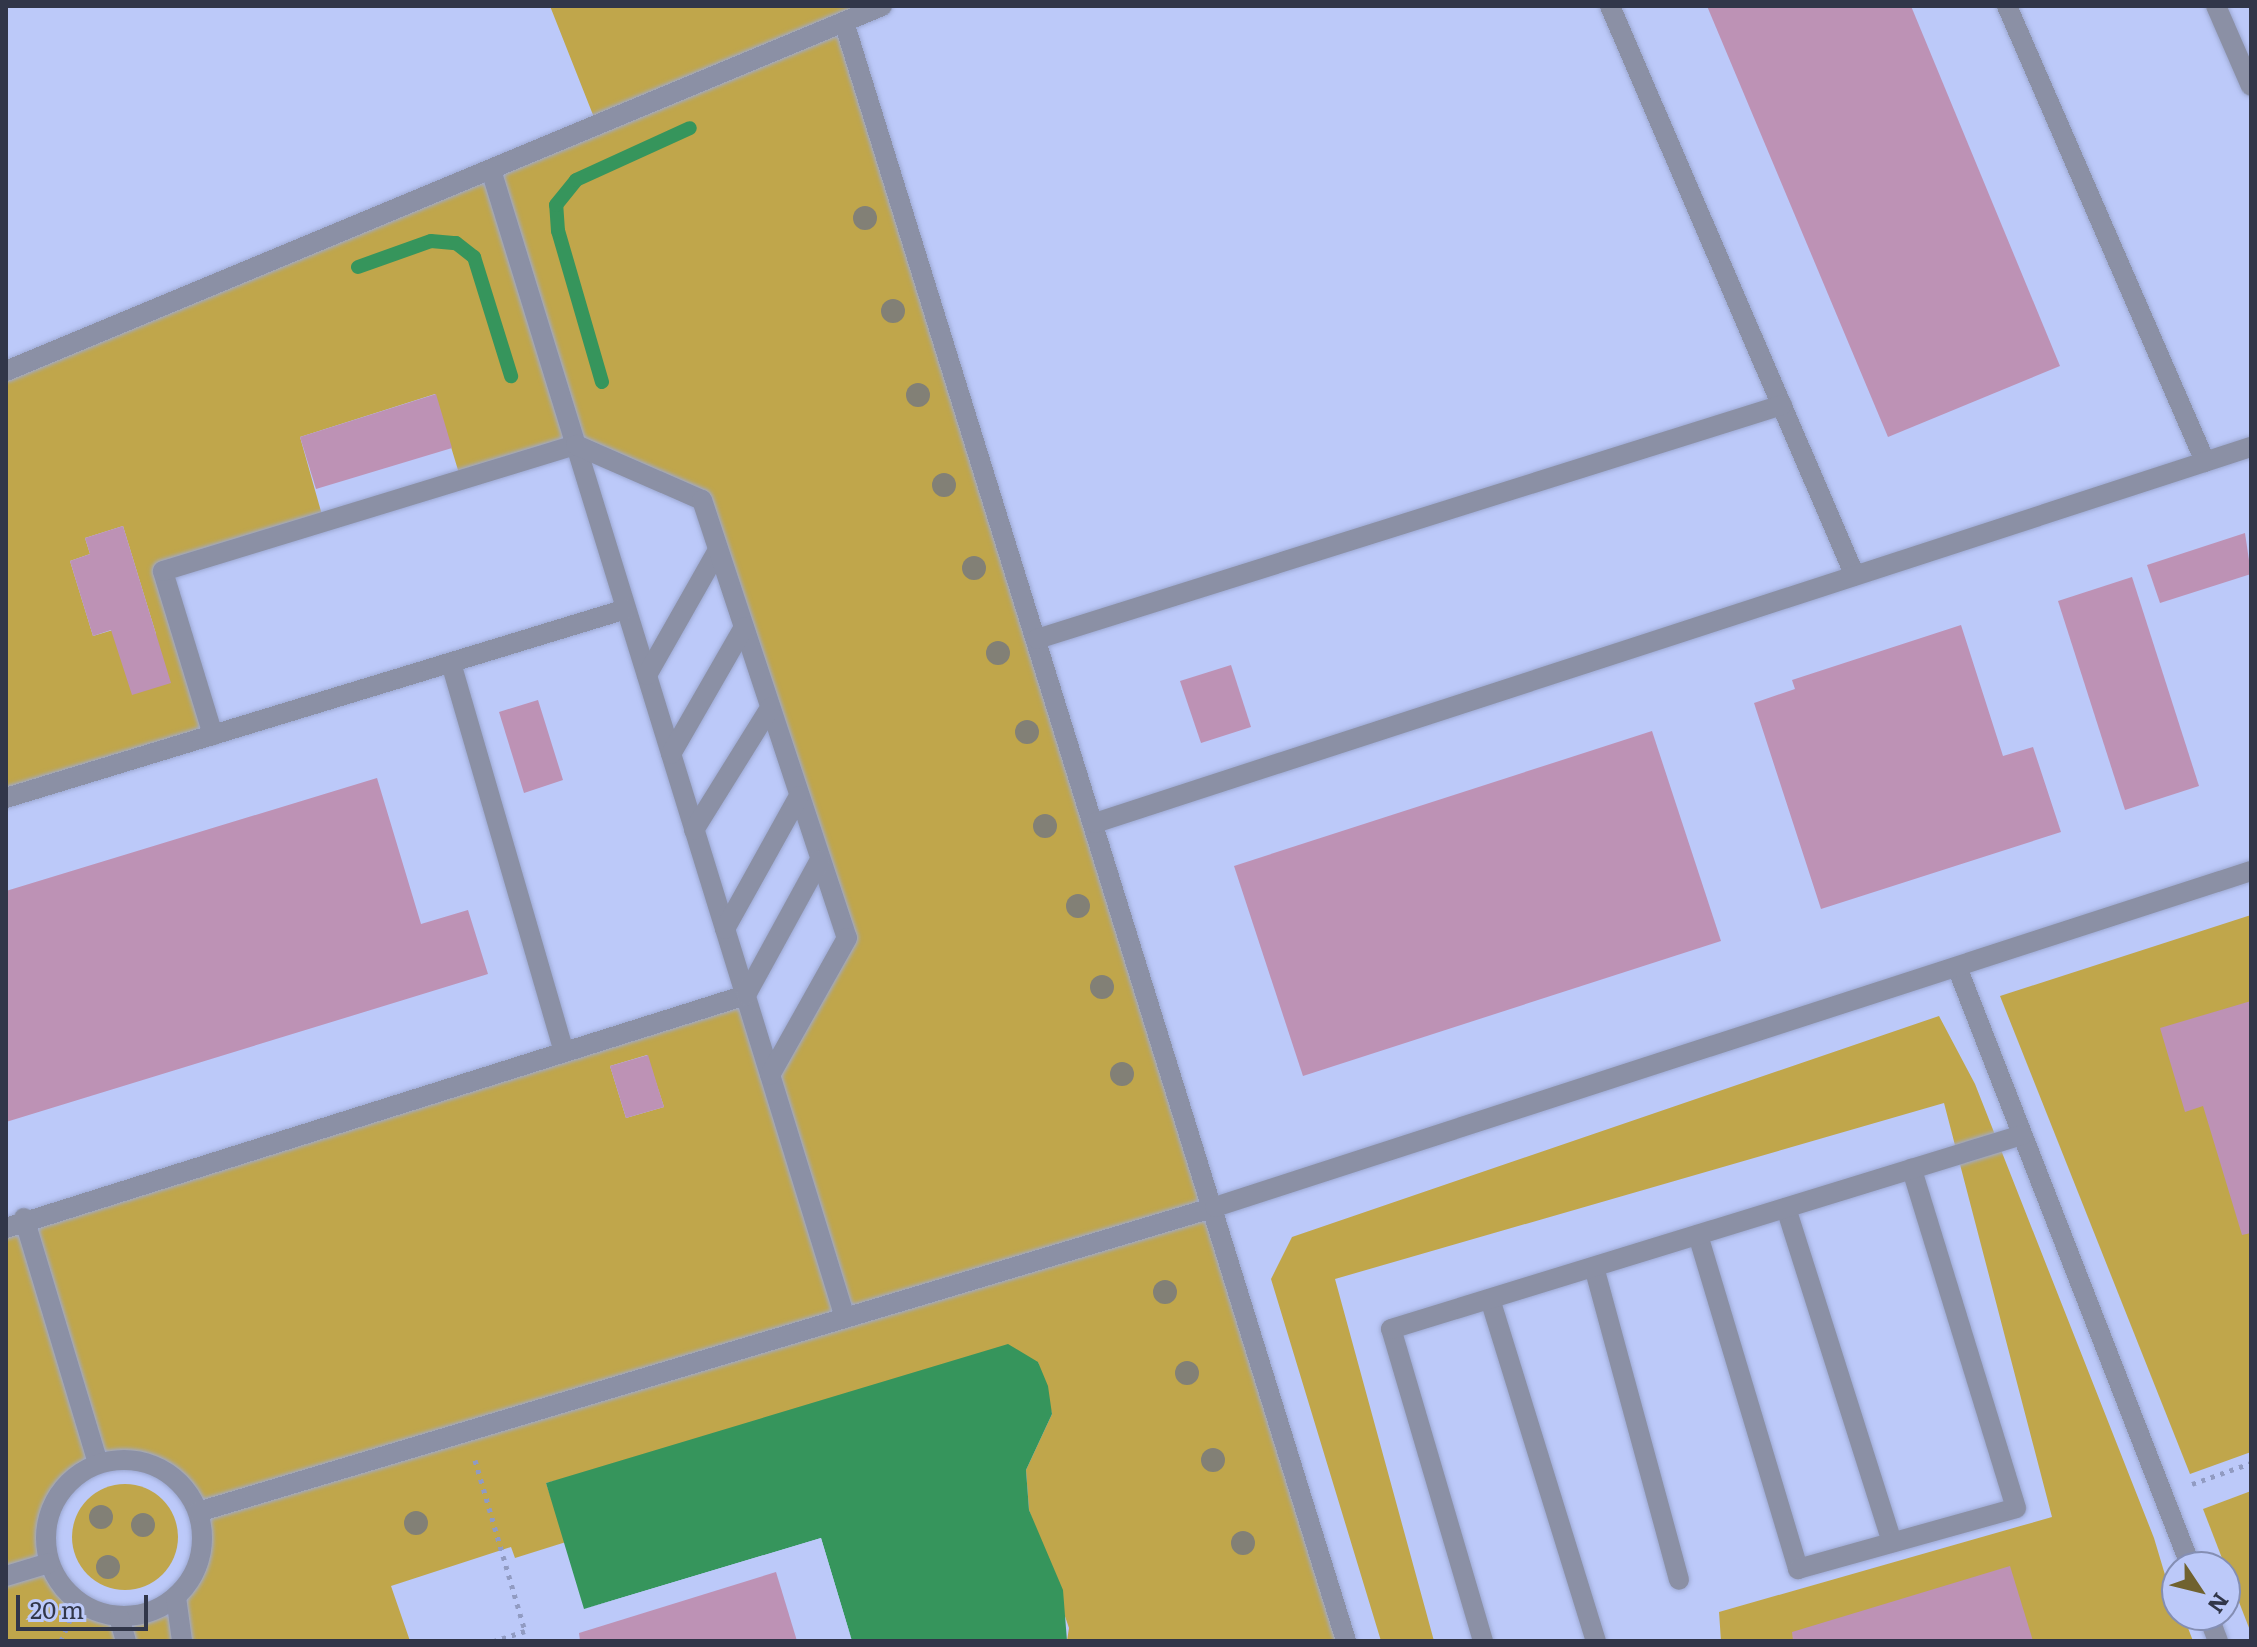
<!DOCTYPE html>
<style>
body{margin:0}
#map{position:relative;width:2257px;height:1647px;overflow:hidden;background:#bcc9f9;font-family:Literata,serif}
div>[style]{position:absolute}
.green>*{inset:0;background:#c0a64b}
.round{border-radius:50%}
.water>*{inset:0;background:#36955c}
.pier>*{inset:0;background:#bcc9f9}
.stream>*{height:14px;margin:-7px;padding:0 7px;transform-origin:7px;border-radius:7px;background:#36955c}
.building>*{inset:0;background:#bd92b5}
.path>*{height:5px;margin-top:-2.5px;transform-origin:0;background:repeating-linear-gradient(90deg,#919bc2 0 4px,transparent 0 10px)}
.roads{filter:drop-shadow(0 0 2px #9da9d2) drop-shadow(0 0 2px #9da9d2)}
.minor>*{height:20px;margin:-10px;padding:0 10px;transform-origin:10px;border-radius:10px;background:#8b90a5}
.minor>.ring{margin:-10px;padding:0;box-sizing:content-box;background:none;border:20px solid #8b90a5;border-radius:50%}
.trees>*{width:24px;height:24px;margin:-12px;border-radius:50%;background:#828076}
span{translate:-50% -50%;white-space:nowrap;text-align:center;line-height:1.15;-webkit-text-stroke:6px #bcc9f9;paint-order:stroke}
.frame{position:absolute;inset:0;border:8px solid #313649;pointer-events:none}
.north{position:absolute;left:2161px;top:1551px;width:80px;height:80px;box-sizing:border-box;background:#bcc9f9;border:2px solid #848eb3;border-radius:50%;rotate:125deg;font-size:22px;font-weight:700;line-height:32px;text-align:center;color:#313649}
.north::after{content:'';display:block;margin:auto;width:28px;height:36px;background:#70622f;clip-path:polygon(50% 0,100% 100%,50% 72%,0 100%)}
.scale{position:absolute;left:16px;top:1595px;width:132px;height:36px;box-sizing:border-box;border:4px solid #313649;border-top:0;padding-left:10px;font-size:24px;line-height:28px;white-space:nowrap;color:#313649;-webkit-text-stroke:6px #bcc9f9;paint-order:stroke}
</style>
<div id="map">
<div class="green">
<i style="clip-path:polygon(evenodd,550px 6px,882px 6px,844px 22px,1346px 1641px,1067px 1641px,1069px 1628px,1029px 1510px,1026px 1470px,1052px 1414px,1038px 1362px,546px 1483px,566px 1542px,515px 1558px,511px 1547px,391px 1586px,410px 1641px,6px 1641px,6px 1228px,746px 995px,770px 1074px,847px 938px,702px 500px,576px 446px,461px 480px,435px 394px,300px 437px,324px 522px,163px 571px,213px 735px,6px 798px,6px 371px,597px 125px,550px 6px,123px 526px,156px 634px,119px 646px,113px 630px,93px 636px,70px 561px,90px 554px,85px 538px,123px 526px,550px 6px,647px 1055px,664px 1107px,626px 1118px,610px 1066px,647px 1055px,550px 6px,129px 1459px,159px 1467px,183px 1486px,198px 1512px,203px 1543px,194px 1573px,176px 1597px,149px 1612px,119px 1617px,89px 1609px,64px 1590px,49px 1563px,45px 1533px,53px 1503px,72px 1479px,98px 1463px,129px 1459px)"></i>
<i style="clip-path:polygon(2251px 915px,2251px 1452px,2190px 1474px,2000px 996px)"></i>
<i style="clip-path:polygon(1939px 1016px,1975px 1084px,2154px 1538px,2177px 1615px,2183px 1615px,2193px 1641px,1721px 1641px,1719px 1612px,2052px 1517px,1944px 1103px,1335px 1279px,1434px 1641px,1381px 1641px,1271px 1279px,1292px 1237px)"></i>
<i class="round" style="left:72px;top:1484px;width:106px;height:106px"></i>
<i style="clip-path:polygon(2251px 1491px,2251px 1633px,2203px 1509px)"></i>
</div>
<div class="water">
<i style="clip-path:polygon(1008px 1344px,1038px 1362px,1048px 1386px,1052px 1414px,1026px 1470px,1029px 1510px,1063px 1590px,1067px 1641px,852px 1641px,821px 1538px,584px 1609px,546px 1483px)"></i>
</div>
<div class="pier">
<i style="clip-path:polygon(821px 1538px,852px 1641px,819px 1543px,584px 1609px)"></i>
</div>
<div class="stream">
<i style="left:358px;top:267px;width:77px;rotate:-19.6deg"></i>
<i style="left:431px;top:241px;width:25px;rotate:5deg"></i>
<i style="left:456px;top:243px;width:23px;rotate:38deg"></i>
<i style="left:474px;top:257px;width:125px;rotate:72.7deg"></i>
<i style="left:602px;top:382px;width:157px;rotate:-106.2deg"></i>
<i style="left:558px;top:231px;width:26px;rotate:-94deg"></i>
<i style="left:556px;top:205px;width:32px;rotate:-51deg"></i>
<i style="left:576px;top:180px;width:125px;rotate:-24.5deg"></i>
</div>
<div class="building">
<i style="clip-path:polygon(1707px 6px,1911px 6px,2060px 366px,1888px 437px)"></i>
<i style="clip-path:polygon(436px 394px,452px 448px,316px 489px,300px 437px)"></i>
<i style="clip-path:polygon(123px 526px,171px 683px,132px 695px,111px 630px,93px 636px,70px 561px,90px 554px,85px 538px)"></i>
<i style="clip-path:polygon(2245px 533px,2251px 574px,2160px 603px,2147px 565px)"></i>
<i style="clip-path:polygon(2132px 577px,2199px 786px,2125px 810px,2058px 601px)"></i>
<i style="clip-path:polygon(1961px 625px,2003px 756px,2033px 747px,2061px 832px,1821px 909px,1754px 703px,1795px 689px,1792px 680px)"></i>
<i style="clip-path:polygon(1231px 665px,1251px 727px,1201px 743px,1180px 681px)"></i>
<i style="clip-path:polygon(538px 700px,563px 780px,524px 793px,499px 712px)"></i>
<i style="clip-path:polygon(1652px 731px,1721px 941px,1303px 1076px,1234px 866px)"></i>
<i style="clip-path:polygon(377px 778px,421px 924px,468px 910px,488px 974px,6px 1122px,6px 891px)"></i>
<i style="clip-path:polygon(2251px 1001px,2251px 1233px,2242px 1235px,2203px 1106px,2185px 1112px,2160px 1028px)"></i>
<i style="clip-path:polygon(648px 1055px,664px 1107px,626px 1118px,610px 1066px)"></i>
<i style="clip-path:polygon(2010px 1566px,2033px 1641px,1793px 1641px,1792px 1632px)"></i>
<i style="clip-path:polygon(776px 1572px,797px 1641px,580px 1641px,579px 1633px)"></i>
</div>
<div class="path">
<i style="left:475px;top:1460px;width:178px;rotate:73.7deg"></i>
<i style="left:525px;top:1631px;width:33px;rotate:162deg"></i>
<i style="left:2192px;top:1484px;width:63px;rotate:-19.6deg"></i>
<i style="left:61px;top:1641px;width:43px;rotate:-67deg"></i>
</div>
<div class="roads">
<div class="minor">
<i style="left:1610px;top:6px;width:620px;rotate:66.74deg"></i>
<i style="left:2007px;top:6px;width:497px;rotate:66.5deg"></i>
<i style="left:2216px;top:6px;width:87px;rotate:66.4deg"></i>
<i style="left:844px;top:22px;width:1695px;rotate:72.77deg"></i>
<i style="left:491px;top:170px;width:1201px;rotate:72.86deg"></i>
<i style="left:6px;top:371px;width:949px;rotate:-22.62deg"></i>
<i style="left:1037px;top:639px;width:781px;rotate:-17.44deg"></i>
<i style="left:451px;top:663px;width:404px;rotate:73.8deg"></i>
<i style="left:647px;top:675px;width:144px;rotate:-60.4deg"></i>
<i style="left:213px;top:735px;width:171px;rotate:-107deg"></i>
<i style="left:163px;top:571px;width:432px;rotate:-17deg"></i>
<i style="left:576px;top:445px;width:137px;rotate:23.6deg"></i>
<i style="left:702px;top:500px;width:461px;rotate:71.7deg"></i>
<i style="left:847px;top:938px;width:157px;rotate:119.3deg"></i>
<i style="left:671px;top:754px;width:146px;rotate:-60.1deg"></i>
<i style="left:6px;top:798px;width:648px;rotate:-16.95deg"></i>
<i style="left:1095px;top:823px;width:1216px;rotate:-18.02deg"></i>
<i style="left:694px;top:830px;width:144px;rotate:-58.1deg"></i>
<i style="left:725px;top:929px;width:152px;rotate:-60.9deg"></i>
<i style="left:1957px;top:967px;width:644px;rotate:68.69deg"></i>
<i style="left:1786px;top:1208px;width:350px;rotate:72.4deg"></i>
<i style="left:24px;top:1218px;width:256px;rotate:73.2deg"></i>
<i style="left:6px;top:1228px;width:776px;rotate:-17.48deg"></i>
<i style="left:746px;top:995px;width:154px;rotate:-61.3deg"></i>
<i style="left:1698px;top:1235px;width:349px;rotate:73.3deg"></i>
<i style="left:1798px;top:1569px;width:226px;rotate:-15.6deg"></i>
<i style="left:2016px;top:1508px;width:355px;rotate:-107.1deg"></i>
<i style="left:1594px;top:1267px;width:324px;rotate:74.8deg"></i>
<i style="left:1490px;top:1299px;width:358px;rotate:72.8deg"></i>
<i class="ring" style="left:46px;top:1460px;width:136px;height:136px"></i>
<i style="left:198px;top:1512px;width:1062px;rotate:-16.69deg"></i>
<i style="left:1215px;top:1207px;width:1089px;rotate:-17.97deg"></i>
<i style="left:6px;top:1576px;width:45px;rotate:-16.8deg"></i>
<i style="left:176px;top:1597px;width:44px;rotate:82.2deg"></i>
<i style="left:2208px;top:1615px;width:28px;rotate:69deg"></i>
<i style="left:119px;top:1617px;width:25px;rotate:74deg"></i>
<i style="left:1483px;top:1641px;width:325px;rotate:-106.4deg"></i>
<i style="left:1391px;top:1329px;width:660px;rotate:-17.09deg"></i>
</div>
</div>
<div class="trees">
<i style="left:865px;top:218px"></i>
<i style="left:893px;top:311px"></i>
<i style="left:918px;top:395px"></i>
<i style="left:944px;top:485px"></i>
<i style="left:974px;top:568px"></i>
<i style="left:998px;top:653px"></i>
<i style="left:1027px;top:732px"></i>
<i style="left:1045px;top:826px"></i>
<i style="left:1078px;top:906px"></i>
<i style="left:1102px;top:987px"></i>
<i style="left:1122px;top:1074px"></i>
<i style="left:1165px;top:1292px"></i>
<i style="left:1187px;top:1373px"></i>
<i style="left:1213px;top:1460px"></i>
<i style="left:101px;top:1517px"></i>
<i style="left:416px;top:1523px"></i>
<i style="left:143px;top:1525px"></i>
<i style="left:1243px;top:1543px"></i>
<i style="left:108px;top:1567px"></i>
</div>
<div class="frame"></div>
<div class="north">N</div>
<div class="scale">20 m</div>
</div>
